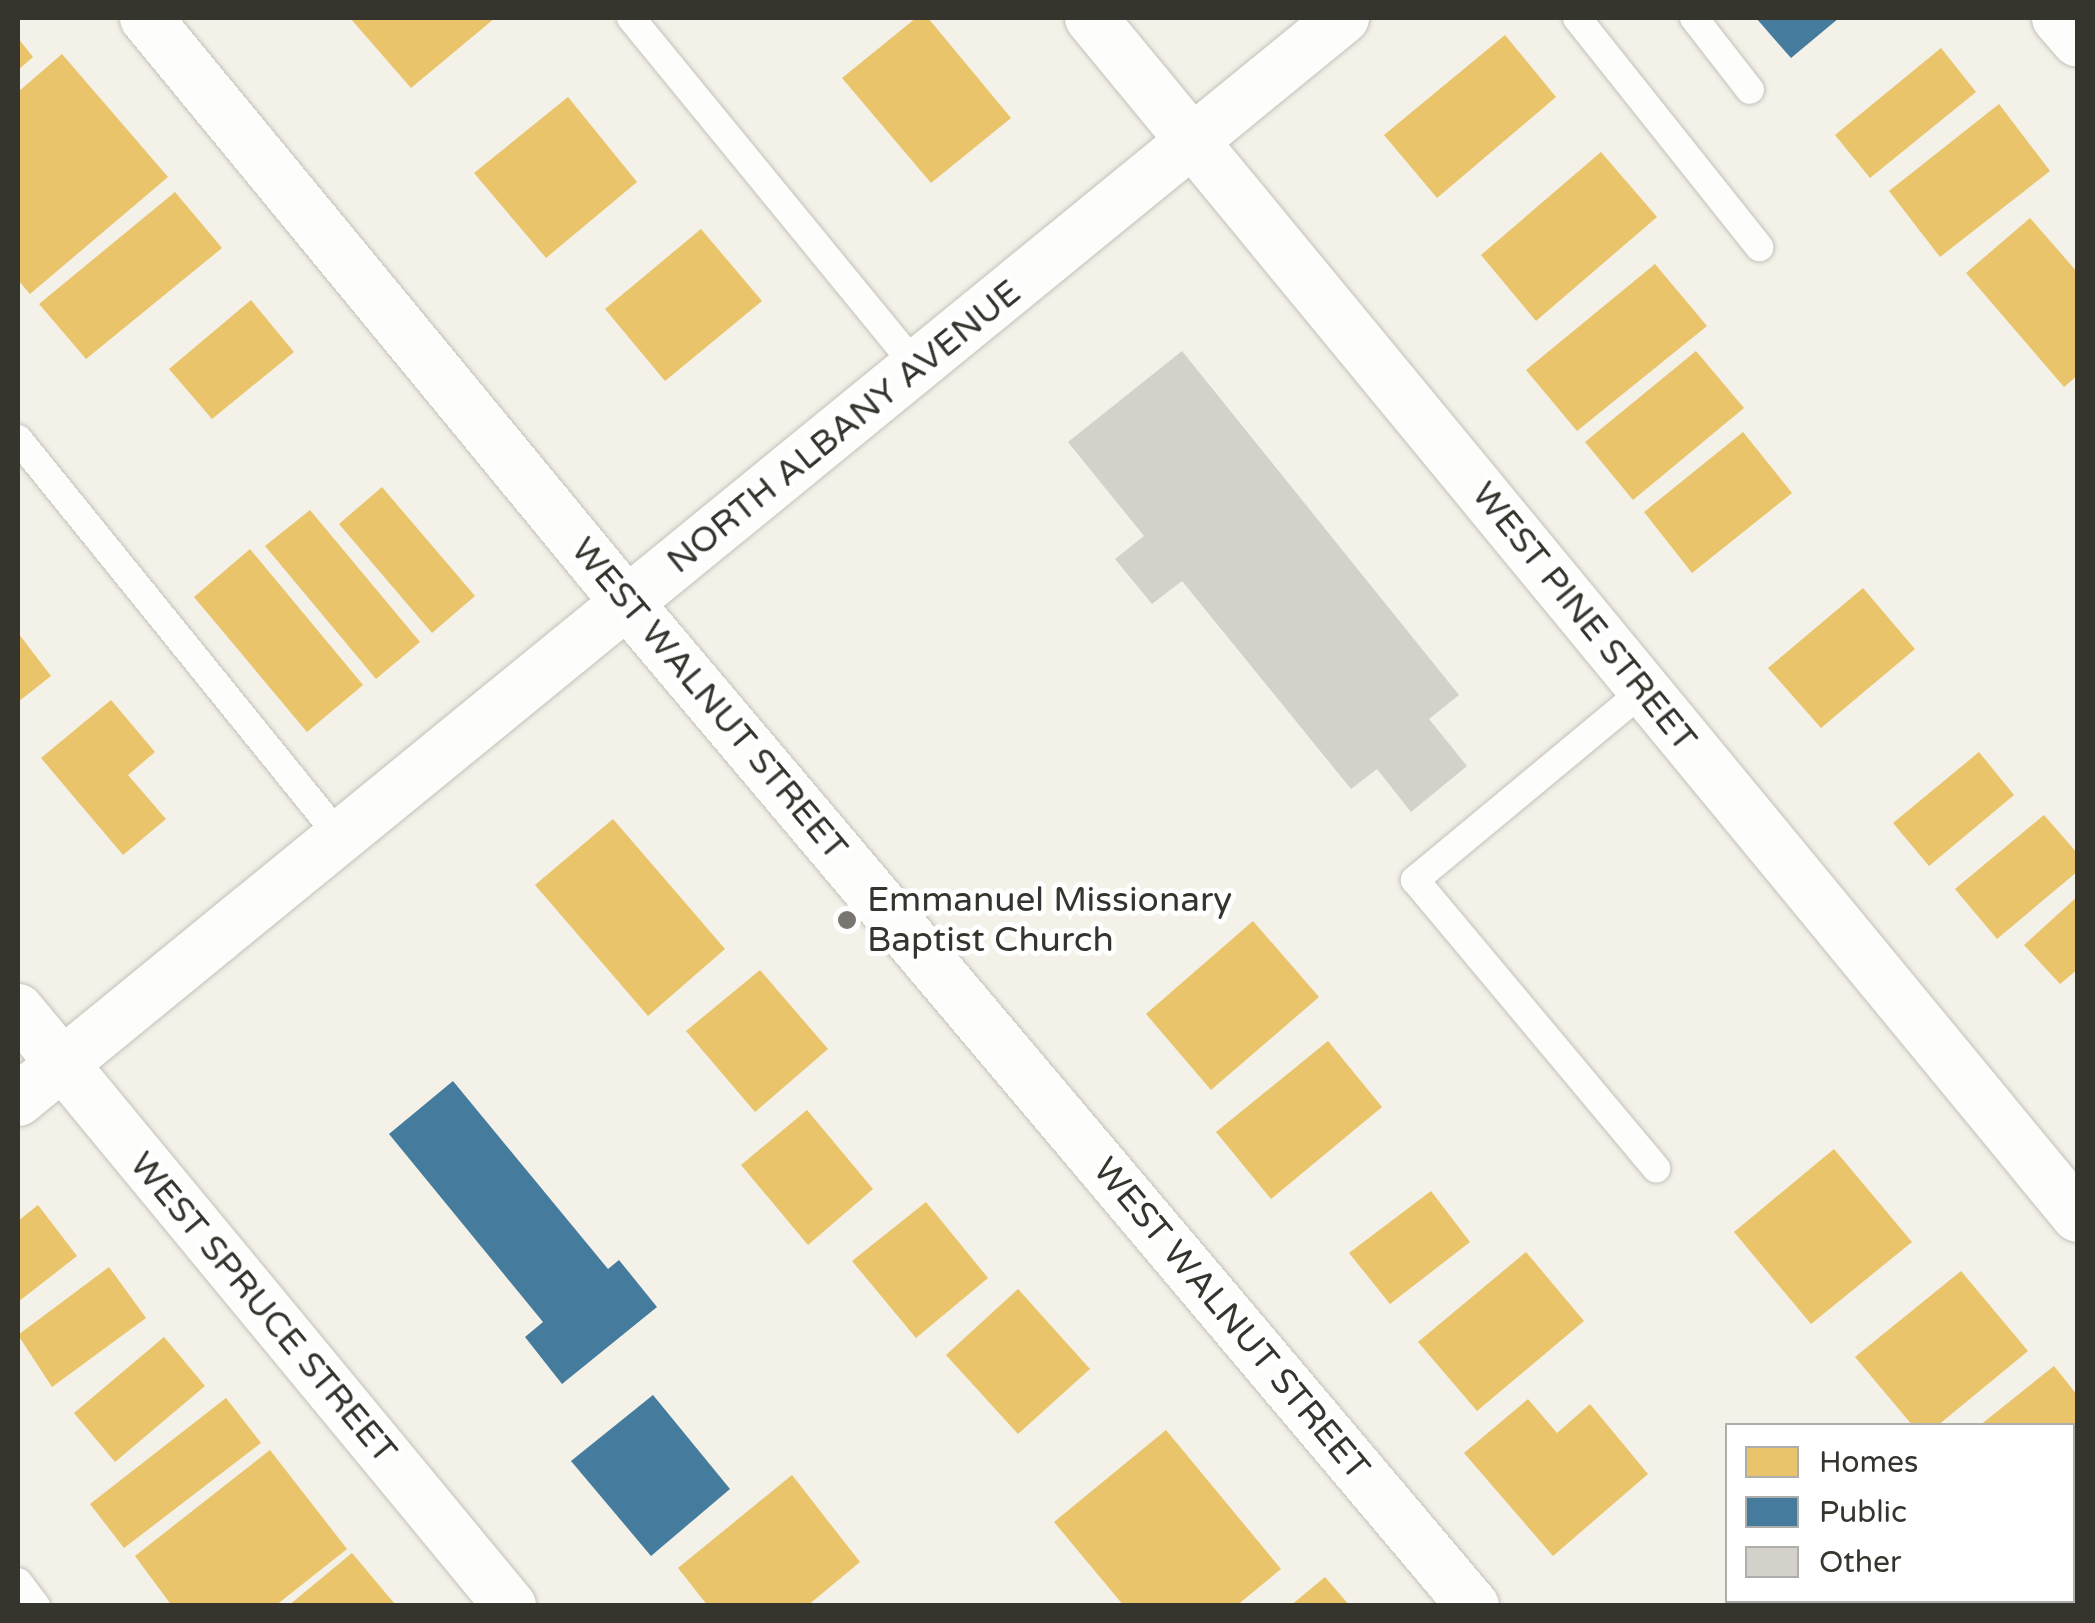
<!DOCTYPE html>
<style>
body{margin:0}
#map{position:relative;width:2095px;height:1623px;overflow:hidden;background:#f3f1e8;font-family:"Varela Round",sans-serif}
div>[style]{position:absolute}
.homes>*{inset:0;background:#e9c46a}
.public>*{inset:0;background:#457b9d}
.building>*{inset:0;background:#d3d1ca}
.roads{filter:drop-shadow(0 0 2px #c3c1ba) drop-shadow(0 0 2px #c3c1ba)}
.service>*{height:28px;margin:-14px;padding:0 14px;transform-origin:14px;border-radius:14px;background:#fdfdfc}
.minor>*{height:52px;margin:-26px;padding:0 26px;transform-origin:26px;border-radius:26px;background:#fdfdfc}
.dots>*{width:28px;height:28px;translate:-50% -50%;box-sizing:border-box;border:5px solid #fff;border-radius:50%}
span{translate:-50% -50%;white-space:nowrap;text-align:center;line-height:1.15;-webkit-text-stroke:10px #fff;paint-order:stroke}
.street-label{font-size:35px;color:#35342d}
.poi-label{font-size:35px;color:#35342d}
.left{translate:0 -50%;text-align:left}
.frame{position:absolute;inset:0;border:20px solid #35342d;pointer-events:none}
.legend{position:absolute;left:1725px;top:1423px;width:350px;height:180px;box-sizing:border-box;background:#fff;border:2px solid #aeaeab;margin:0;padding:12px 18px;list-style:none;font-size:30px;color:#35342d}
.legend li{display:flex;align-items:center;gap:20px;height:50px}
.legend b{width:50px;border:2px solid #aeaeab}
</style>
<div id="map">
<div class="homes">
<i style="clip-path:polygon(350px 18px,495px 18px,411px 88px)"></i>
<i style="clip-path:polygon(916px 18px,928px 18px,1011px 118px,931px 183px,842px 78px)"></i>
<i style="clip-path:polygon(1505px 35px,1556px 97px,1437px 198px,1384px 135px)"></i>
<i style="clip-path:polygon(18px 38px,33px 57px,18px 70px)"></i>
<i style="clip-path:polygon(1941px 48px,1976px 92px,1870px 178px,1835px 135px)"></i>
<i style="clip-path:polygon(62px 54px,168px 177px,30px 294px,18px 280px,18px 92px)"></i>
<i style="clip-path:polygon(568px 97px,637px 182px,546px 258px,474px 173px)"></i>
<i style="clip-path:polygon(1999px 104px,2050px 171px,1940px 257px,1889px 191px)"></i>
<i style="clip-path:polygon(1601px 152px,1657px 217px,1536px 321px,1481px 255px)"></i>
<i style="clip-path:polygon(175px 192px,222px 248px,86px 359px,39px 304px)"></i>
<i style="clip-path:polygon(2030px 218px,2078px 273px,2078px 375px,2064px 387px,1966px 273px)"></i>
<i style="clip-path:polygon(701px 229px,762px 301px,665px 381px,605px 309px)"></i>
<i style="clip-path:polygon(1655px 264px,1707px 326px,1577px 431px,1526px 370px)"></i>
<i style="clip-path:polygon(251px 300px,294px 352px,212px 419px,169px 369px)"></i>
<i style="clip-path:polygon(1696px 351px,1744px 408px,1633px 500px,1585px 442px)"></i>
<i style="clip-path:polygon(1743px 432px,1792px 493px,1692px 573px,1644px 512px)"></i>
<i style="clip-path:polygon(382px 487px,475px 596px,432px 633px,339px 524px)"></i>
<i style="clip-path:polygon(310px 510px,420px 642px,376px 679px,265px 546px)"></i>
<i style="clip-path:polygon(250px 549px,363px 685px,307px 732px,194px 597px)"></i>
<i style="clip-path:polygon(1863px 588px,1915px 649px,1821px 728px,1768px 668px)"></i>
<i style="clip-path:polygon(18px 633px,51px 676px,18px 702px)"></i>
<i style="clip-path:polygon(111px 700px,155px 752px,128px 775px,166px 819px,123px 855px,41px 758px)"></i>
<i style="clip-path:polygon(1979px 752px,2014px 795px,1929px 866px,1893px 823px)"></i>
<i style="clip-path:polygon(2044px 815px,2078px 854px,2078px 871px,1997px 939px,1955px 889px)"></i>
<i style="clip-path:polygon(613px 819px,725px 949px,648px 1016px,535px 885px)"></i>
<i style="clip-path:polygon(2078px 896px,2078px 969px,2060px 984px,2024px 945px)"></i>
<i style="clip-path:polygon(1253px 921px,1319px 997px,1211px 1090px,1146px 1014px)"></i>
<i style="clip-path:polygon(760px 970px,828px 1049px,755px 1112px,686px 1031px)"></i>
<i style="clip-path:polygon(1328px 1041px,1382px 1107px,1271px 1199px,1216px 1132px)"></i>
<i style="clip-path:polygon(807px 1110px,873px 1189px,808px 1245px,741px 1165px)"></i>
<i style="clip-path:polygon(1834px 1149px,1912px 1242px,1811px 1324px,1734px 1232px)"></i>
<i style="clip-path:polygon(1431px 1191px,1470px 1242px,1390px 1304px,1349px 1253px)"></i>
<i style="clip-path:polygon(926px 1202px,988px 1278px,916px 1338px,852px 1261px)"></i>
<i style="clip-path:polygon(38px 1205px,77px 1256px,18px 1302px,18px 1221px)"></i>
<i style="clip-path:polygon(1526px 1252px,1584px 1321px,1477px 1411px,1418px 1342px)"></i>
<i style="clip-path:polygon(109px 1267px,146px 1318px,52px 1387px,18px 1335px)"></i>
<i style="clip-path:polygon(1961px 1271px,2028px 1351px,1937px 1426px,1913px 1426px,1855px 1357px)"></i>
<i style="clip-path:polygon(1018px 1289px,1090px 1369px,1018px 1434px,946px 1355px)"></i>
<i style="clip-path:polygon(164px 1337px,205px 1386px,115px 1462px,74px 1413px)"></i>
<i style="clip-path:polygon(2054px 1366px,2078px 1396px,2072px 1478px,2072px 1426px,1979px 1426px)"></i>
<i style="clip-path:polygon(226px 1398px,261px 1443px,124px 1548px,90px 1504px)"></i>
<i style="clip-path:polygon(1528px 1399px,1557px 1433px,1590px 1404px,1648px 1474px,1553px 1556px,1464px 1453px)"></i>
<i style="clip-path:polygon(1166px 1430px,1281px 1569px,1236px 1606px,1124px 1606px,1054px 1522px)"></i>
<i style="clip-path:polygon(270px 1450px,347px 1549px,275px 1606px,172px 1606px,135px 1556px)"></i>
<i style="clip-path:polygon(792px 1475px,860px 1562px,807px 1606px,708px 1606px,678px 1568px)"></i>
<i style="clip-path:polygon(352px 1553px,394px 1603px,288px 1606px)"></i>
<i style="clip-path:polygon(1325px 1577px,1350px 1606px,1290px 1606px)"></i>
</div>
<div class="public">
<i style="clip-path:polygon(1756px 18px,1839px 18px,1791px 58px)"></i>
<i style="clip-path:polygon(453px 1081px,608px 1269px,619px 1260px,657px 1307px,562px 1384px,525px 1337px,543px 1322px,389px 1134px)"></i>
<i style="clip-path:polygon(653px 1395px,730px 1489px,651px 1556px,571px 1461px)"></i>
</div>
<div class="building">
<i style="clip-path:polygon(1182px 351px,1459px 695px,1429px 719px,1467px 766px,1411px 812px,1377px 769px,1351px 789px,1182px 581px,1152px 604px,1115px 559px,1144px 536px,1068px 442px)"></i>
</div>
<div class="roads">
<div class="service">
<i style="left:631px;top:18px;width:451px;rotate:50.7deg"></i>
<i style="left:1577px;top:18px;width:293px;rotate:51.5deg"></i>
<i style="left:1694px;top:18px;width:91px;rotate:52.1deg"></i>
<i style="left:18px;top:439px;width:512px;rotate:51.03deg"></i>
<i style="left:1644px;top:690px;width:298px;rotate:140.3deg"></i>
<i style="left:1415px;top:880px;width:376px;rotate:50.1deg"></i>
<i style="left:18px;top:1582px;width:30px;rotate:53deg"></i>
</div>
<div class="minor">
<i style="left:146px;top:18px;width:759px;rotate:50.56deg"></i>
<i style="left:628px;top:604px;width:1311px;rotate:49.86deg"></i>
<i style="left:1091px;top:18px;width:1552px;rotate:50.52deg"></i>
<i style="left:2058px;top:18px;width:30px;rotate:49deg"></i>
<i style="left:18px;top:1010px;width:773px;rotate:50.46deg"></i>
<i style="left:18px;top:1100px;width:1711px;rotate:-39.24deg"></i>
</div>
</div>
<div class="dots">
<i style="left:847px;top:920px;background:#78766e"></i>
</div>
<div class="street-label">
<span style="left:844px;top:427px;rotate:-39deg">NORTH ALBANY AVENUE</span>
<span style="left:1584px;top:617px;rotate:51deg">WEST PINE STREET</span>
<span style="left:709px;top:699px;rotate:50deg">WEST WALNUT STREET</span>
<span style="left:263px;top:1308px;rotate:50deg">WEST SPRUCE STREET</span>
<span style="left:1231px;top:1319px;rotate:50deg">WEST WALNUT STREET</span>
</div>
<div class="poi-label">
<span class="left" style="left:867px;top:920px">Emmanuel Missionary<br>Baptist Church</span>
</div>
<div class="frame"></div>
<ul class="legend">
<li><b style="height:28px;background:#e9c46a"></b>Homes</li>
<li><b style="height:28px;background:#457b9d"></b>Public</li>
<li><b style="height:28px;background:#d3d1ca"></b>Other</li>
</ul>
</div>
